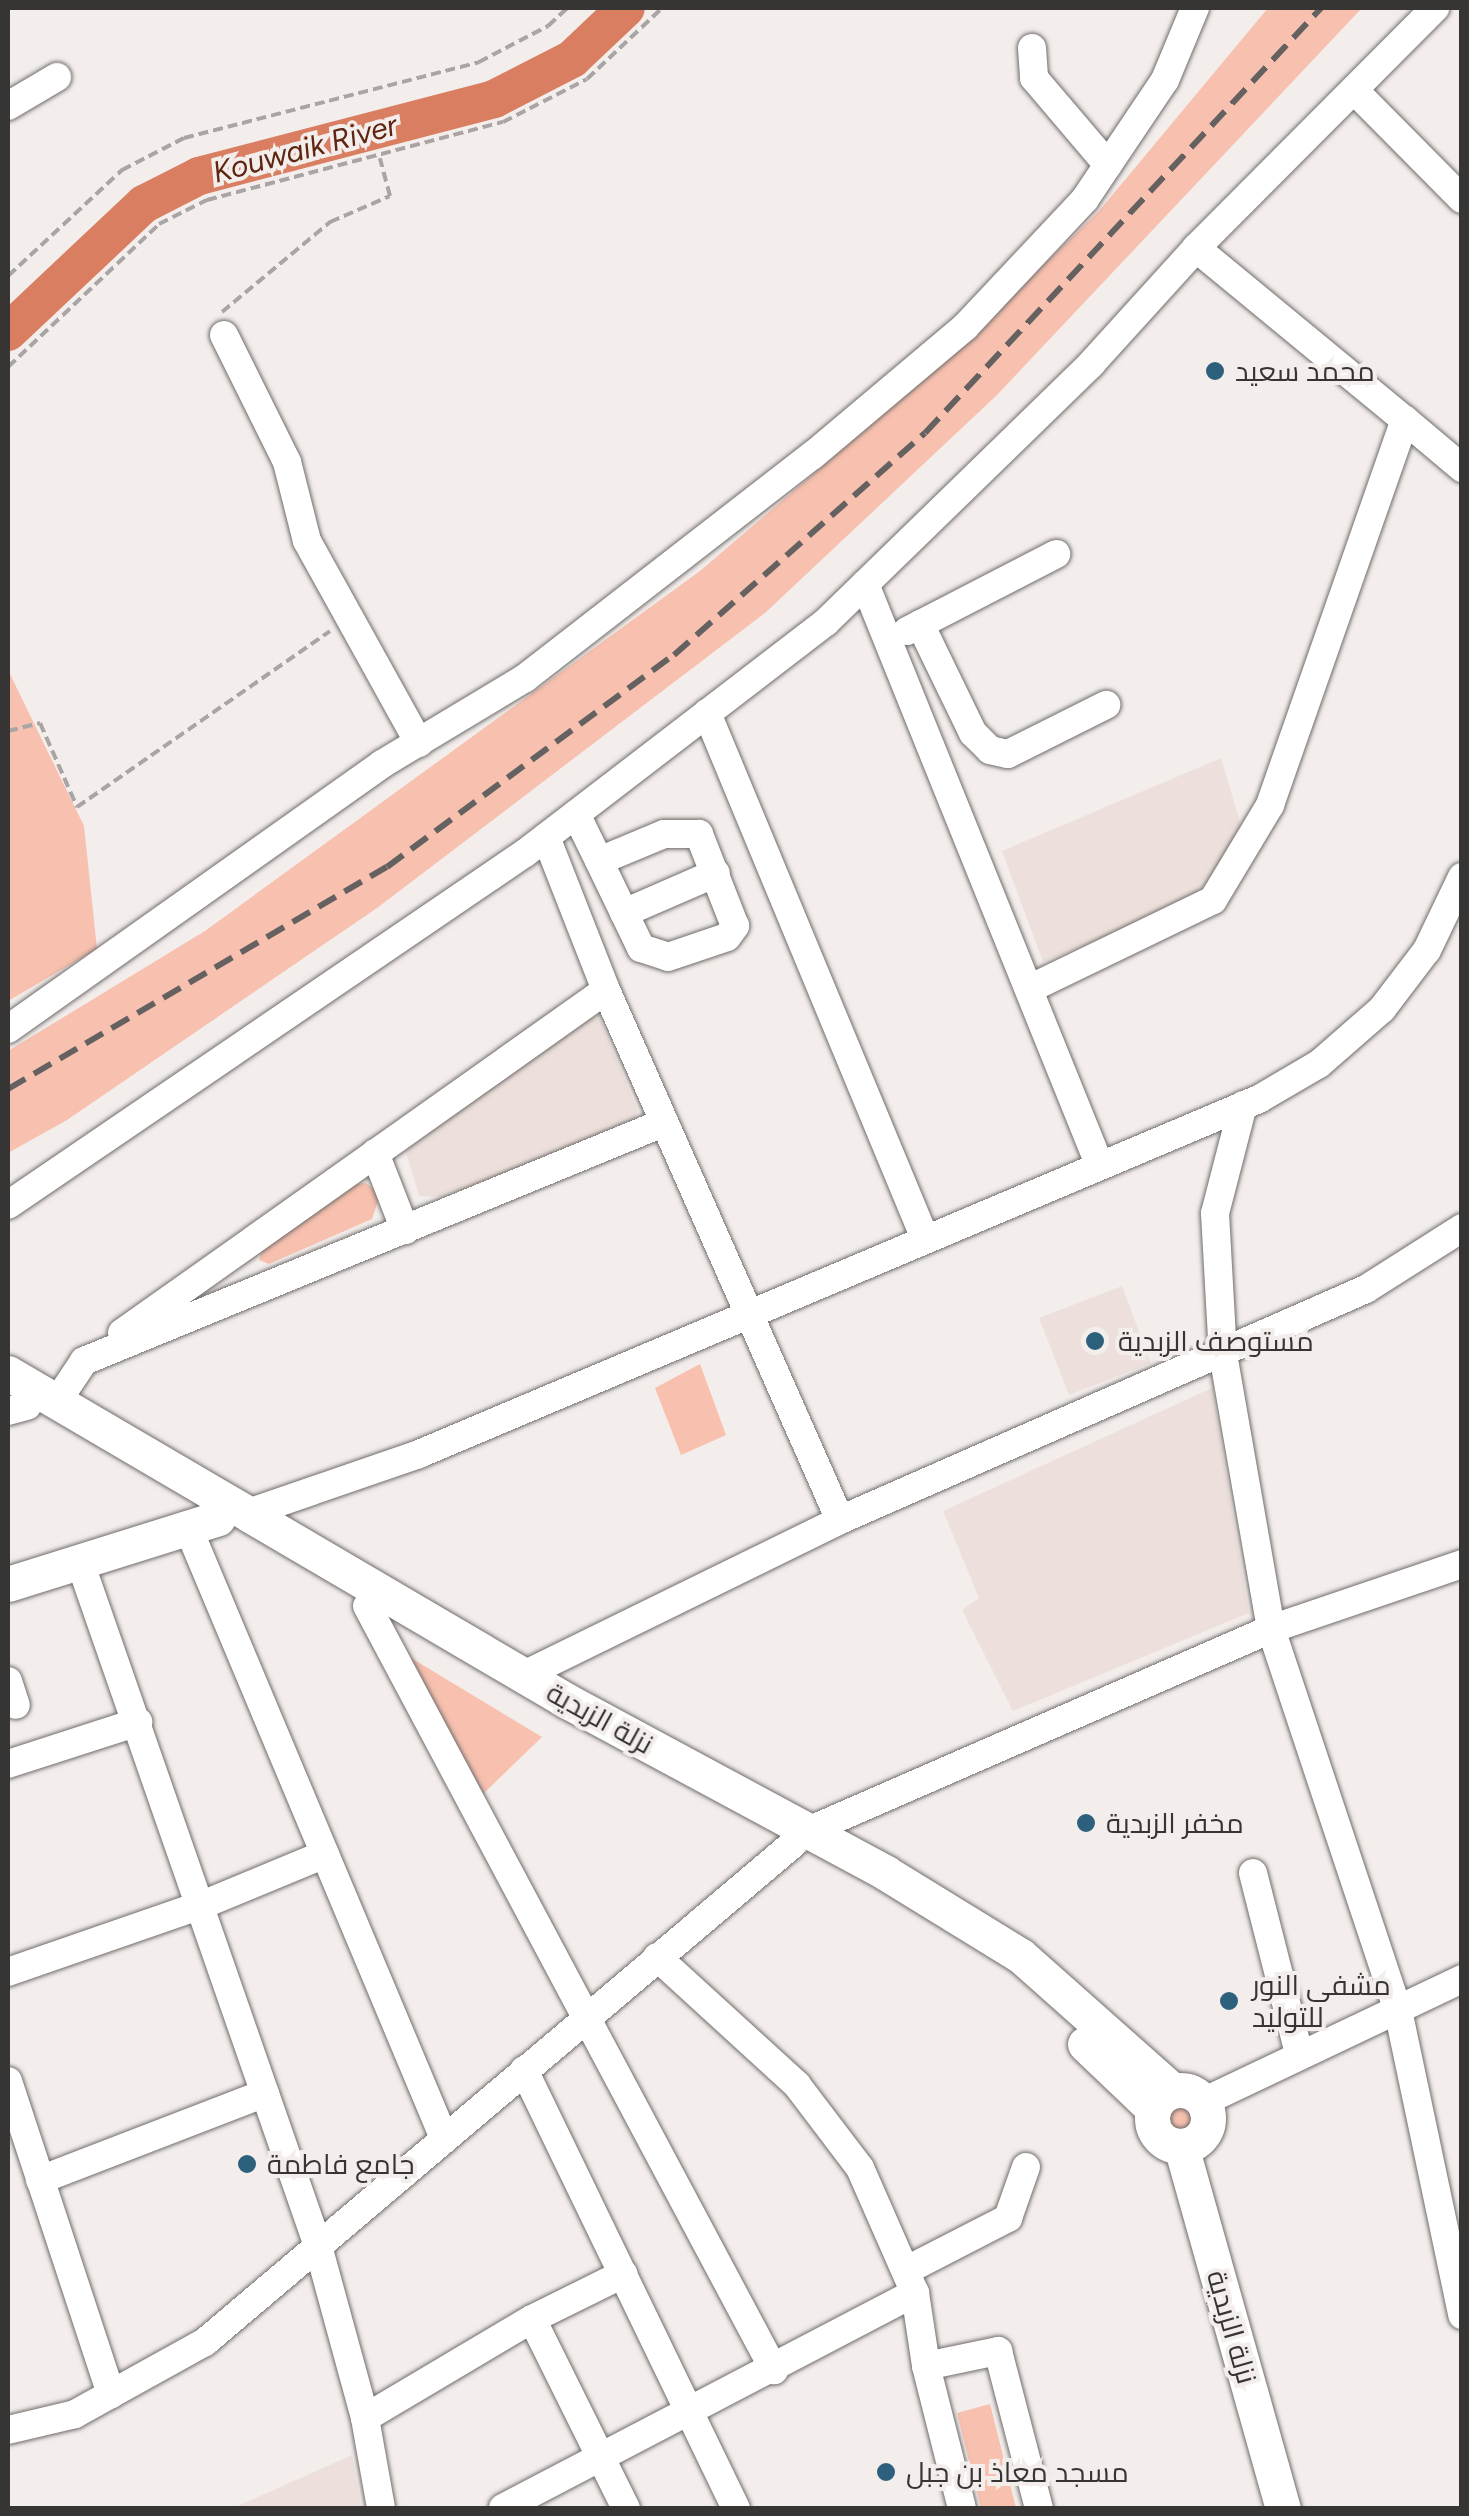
<!DOCTYPE html>
<meta charset="utf-8">
<style>
body{margin:0}
#map{position:relative;width:1469px;height:2516px;overflow:hidden;background:#f3eeec;font-family:Figtree,Cairo,sans-serif}
div>[style]{position:absolute}
.built>*{inset:0;background:#ede0dc}
.green>*{inset:0;background:#f7c0af}
.round{border-radius:50%}
.river>*{height:38px;margin:-19px;padding:0 19px;transform-origin:19px;border-radius:19px;background:#d97e61}
.path>*{height:4px;margin-top:-2px;transform-origin:0;background:repeating-linear-gradient(90deg,#a9a5a4 0 10px,transparent 0 15px)}
.roads{filter:drop-shadow(0 0 2px #706c6a) drop-shadow(0 0 2px #706c6a)}
.minor>*{height:28px;margin:-14px;padding:0 14px;transform-origin:14px;border-radius:14px;background:#fff}
.major>*{height:35px;margin:-17.5px;padding:0 17.5px;transform-origin:17.5px;border-radius:17.5px;background:#fff}
.major>.ring{margin:-17.5px;padding:0;box-sizing:content-box;background:none;border:35px solid #fff;border-radius:50%}
.rail>*{height:6px;margin-top:-3px;transform-origin:0;background:repeating-linear-gradient(90deg,#646160 0 20px,transparent 0 30px)}
.dots>*{width:28px;height:28px;translate:-50% -50%;box-sizing:border-box;border:5px solid #f3eeec;border-radius:50%}
span{translate:-50% -50%;white-space:nowrap;text-align:center;line-height:1.15;-webkit-text-stroke:8px #f3eeec;paint-order:stroke}
.poi-label{font-size:28px;color:#373534}
.left{translate:0 -50%;text-align:left}
.street-label{font-size:28px;color:#373534}
.water-label{font-size:30px;color:#5f2511;font-style:italic}
.frame{position:absolute;inset:0;border:10px solid #373534;pointer-events:none}
</style>
<div id="map">
<div class="built">
<i style="clip-path:polygon(1221px 758px,1242px 829px,1205px 885px,1176px 908px,1043px 962px,1002px 851px)"></i>
<i style="clip-path:polygon(590px 1017px,600px 1019px,638px 1111px,632px 1124px,441px 1197px,419px 1196px,406px 1152px,411px 1141px)"></i>
<i style="clip-path:polygon(1122px 1286px,1151px 1363px,1069px 1395px,1039px 1318px)"></i>
<i style="clip-path:polygon(1212px 1388px,1249px 1613px,1013px 1711px,962px 1610px,979px 1598px,943px 1511px)"></i>
<i style="clip-path:polygon(352px 2455px,361px 2508px,233px 2508px)"></i>
</div>
<div class="green">
<i style="clip-path:polygon(1268px 8px,1362px 8px,997px 395px,765px 613px,377px 908px,67px 1120px,8px 1153px,8px 1051px,205px 931px,700px 571px,934px 371px,1099px 211px)"></i>
<i style="clip-path:polygon(8px 670px,84px 826px,97px 949px,8px 1001px)"></i>
<i style="clip-path:polygon(366px 1183px,380px 1195px,372px 1219px,269px 1264px,259px 1260px,262px 1249px,355px 1184px)"></i>
<i style="clip-path:polygon(700px 1364px,726px 1435px,681px 1455px,655px 1388px)"></i>
<i style="clip-path:polygon(408px 1656px,542px 1737px,483px 1794px)"></i>
<i class="round" style="left:1164px;top:2102px;width:32px;height:32px"></i>
<i style="clip-path:polygon(990px 2404px,1016px 2508px,981px 2508px,957px 2413px)"></i>
</div>
<div class="river">
<i style="left:8px;top:332px;width:187px;rotate:-43.3deg"></i>
<i style="left:144px;top:204px;width:62px;rotate:-27deg"></i>
<i style="left:199px;top:176px;width:305px;rotate:-14.6deg"></i>
<i style="left:494px;top:99px;width:88px;rotate:-27.1deg"></i>
<i style="left:572px;top:59px;width:74px;rotate:-43.4deg"></i>
</div>
<div class="path">
<i style="left:8px;top:276px;width:156px;rotate:-42.9deg"></i>
<i style="left:122px;top:170px;width:70px;rotate:-27.3deg"></i>
<i style="left:184px;top:138px;width:305px;rotate:-14.4deg"></i>
<i style="left:479px;top:62px;width:78px;rotate:-27.6deg"></i>
<i style="left:548px;top:26px;width:26px;rotate:-43deg"></i>
<i style="left:222px;top:312px;width:141px;rotate:-39.8deg"></i>
<i style="left:330px;top:222px;width:65px;rotate:-23.4deg"></i>
<i style="left:390px;top:196px;width:39px;rotate:-105deg"></i>
<i style="left:8px;top:367px;width:208px;rotate:-43.4deg"></i>
<i style="left:159px;top:224px;width:54px;rotate:-26.6deg"></i>
<i style="left:207px;top:200px;width:306px;rotate:-14.8deg"></i>
<i style="left:503px;top:122px;width:94px;rotate:-27.1deg"></i>
<i style="left:587px;top:79px;width:103px;rotate:-43.4deg"></i>
<i style="left:8px;top:731px;width:33px;rotate:-14deg"></i>
<i style="left:40px;top:723px;width:92px;rotate:66.2deg"></i>
<i style="left:77px;top:807px;width:308px;rotate:-34.8deg"></i>
</div>
<div class="roads">
<div class="minor">
<i style="left:1032px;top:48px;width:30px;rotate:86deg"></i>
<i style="left:1034px;top:78px;width:114px;rotate:49.6deg"></i>
<i style="left:1357px;top:93px;width:149px;rotate:45.3deg"></i>
<i style="left:8px;top:106px;width:57px;rotate:-30.6deg"></i>
<i style="left:1196px;top:248px;width:271px;rotate:39.5deg"></i>
<i style="left:224px;top:335px;width:142px;rotate:63.6deg"></i>
<i style="left:287px;top:462px;width:81px;rotate:75.8deg"></i>
<i style="left:307px;top:541px;width:231px;rotate:61deg"></i>
<i style="left:865px;top:584px;width:625px;rotate:68.03deg"></i>
<i style="left:920px;top:624px;width:121px;rotate:64.1deg"></i>
<i style="left:973px;top:733px;width:24px;rotate:45deg"></i>
<i style="left:990px;top:750px;width:18px;rotate:13deg"></i>
<i style="left:1008px;top:754px;width:110px;rotate:-26.6deg"></i>
<i style="left:907px;top:631px;width:168px;rotate:-27.3deg"></i>
<i style="left:707px;top:713px;width:566px;rotate:67.47deg"></i>
<i style="left:576px;top:814px;width:52px;rotate:63.9deg"></i>
<i style="left:599px;top:861px;width:97px;rotate:64.2deg"></i>
<i style="left:641px;top:948px;width:28px;rotate:18deg"></i>
<i style="left:668px;top:957px;width:62px;rotate:-18.7deg"></i>
<i style="left:727px;top:937px;width:14px;rotate:-54deg"></i>
<i style="left:735px;top:926px;width:99px;rotate:-111.4deg"></i>
<i style="left:699px;top:834px;width:35px;rotate:180deg"></i>
<i style="left:664px;top:834px;width:70px;rotate:157.4deg"></i>
<i style="left:546px;top:837px;width:164px;rotate:68.6deg"></i>
<i style="left:606px;top:990px;width:579px;rotate:66.18deg"></i>
<i style="left:624px;top:913px;width:100px;rotate:-23.5deg"></i>
<i style="left:1029px;top:989px;width:204px;rotate:-25.8deg"></i>
<i style="left:1213px;top:900px;width:111px;rotate:-59deg"></i>
<i style="left:1270px;top:805px;width:408px;rotate:-70.7deg"></i>
<i style="left:1405px;top:420px;width:75px;rotate:40.1deg"></i>
<i style="left:8px;top:1029px;width:458px;rotate:-35.3deg"></i>
<i style="left:382px;top:764px;width:167px;rotate:-31deg"></i>
<i style="left:525px;top:678px;width:364px;rotate:-37.8deg"></i>
<i style="left:813px;top:455px;width:199px;rotate:-40.1deg"></i>
<i style="left:965px;top:327px;width:175px;rotate:-46.8deg"></i>
<i style="left:1085px;top:199px;width:143px;rotate:-56.1deg"></i>
<i style="left:1165px;top:80px;width:78px;rotate:-67.4deg"></i>
<i style="left:1243px;top:1105px;width:112px;rotate:104.5deg"></i>
<i style="left:1215px;top:1213px;width:141px;rotate:86.8deg"></i>
<i style="left:1223px;top:1354px;width:279px;rotate:80.1deg"></i>
<i style="left:1271px;top:1629px;width:402px;rotate:71.6deg"></i>
<i style="left:1398px;top:2010px;width:312px;rotate:78.1deg"></i>
<i style="left:375px;top:1153px;width:83px;rotate:68.7deg"></i>
<i style="left:8px;top:1205px;width:625px;rotate:-34.25deg"></i>
<i style="left:525px;top:853px;width:379px;rotate:-37.5deg"></i>
<i style="left:826px;top:622px;width:370px;rotate:-44.2deg"></i>
<i style="left:1091px;top:364px;width:156px;rotate:-47.8deg"></i>
<i style="left:1196px;top:248px;width:339px;rotate:-45.1deg"></i>
<i style="left:122px;top:1333px;width:593px;rotate:-35.32deg"></i>
<i style="left:58px;top:1400px;width:47px;rotate:-56.3deg"></i>
<i style="left:84px;top:1361px;width:626px;rotate:-22.35deg"></i>
<i style="left:8px;top:1411px;width:20px;rotate:-15deg"></i>
<i style="left:251px;top:1512px;width:178px;rotate:-19deg"></i>
<i style="left:419px;top:1454px;width:912px;rotate:-22.91deg"></i>
<i style="left:1259px;top:1099px;width:69px;rotate:-30.3deg"></i>
<i style="left:1319px;top:1064px;width:84px;rotate:-41.1deg"></i>
<i style="left:1382px;top:1009px;width:74px;rotate:-52.7deg"></i>
<i style="left:1427px;top:950px;width:81px;rotate:-64.4deg"></i>
<i style="left:189px;top:1530px;width:659px;rotate:67.25deg"></i>
<i style="left:81px;top:1565px;width:721px;rotate:70.81deg"></i>
<i style="left:318px;top:2246px;width:178px;rotate:74.7deg"></i>
<i style="left:365px;top:2418px;width:91px;rotate:79.9deg"></i>
<i style="left:367px;top:1606px;width:866px;rotate:61.95deg"></i>
<i style="left:524px;top:1675px;width:352px;rotate:-26.1deg"></i>
<i style="left:840px;top:1520px;width:574px;rotate:-23.71deg"></i>
<i style="left:1366px;top:1289px;width:114px;rotate:-32.4deg"></i>
<i style="left:8px;top:1681px;width:25px;rotate:72deg"></i>
<i style="left:8px;top:1764px;width:137px;rotate:-17.9deg"></i>
<i style="left:808px;top:1831px;width:505px;rotate:-23.57deg"></i>
<i style="left:1271px;top:1629px;width:202px;rotate:-18.8deg"></i>
<i style="left:1253px;top:1873px;width:187px;rotate:75.7deg"></i>
<i style="left:657px;top:1957px;width:190px;rotate:42.4deg"></i>
<i style="left:797px;top:2085px;width:104px;rotate:52.8deg"></i>
<i style="left:860px;top:2168px;width:137px;rotate:66.3deg"></i>
<i style="left:915px;top:2293px;width:74px;rotate:81.4deg"></i>
<i style="left:926px;top:2366px;width:146px;rotate:75.8deg"></i>
<i style="left:8px;top:1972px;width:205px;rotate:-19.1deg"></i>
<i style="left:202px;top:1905px;width:133px;rotate:-22.5deg"></i>
<i style="left:524px;top:2070px;width:487px;rotate:64.2deg"></i>
<i style="left:8px;top:2081px;width:330px;rotate:71.8deg"></i>
<i style="left:1203px;top:2102px;width:287px;rotate:-25.4deg"></i>
<i style="left:40px;top:2180px;width:241px;rotate:-21.1deg"></i>
<i style="left:907px;top:2270px;width:114px;rotate:-27.2deg"></i>
<i style="left:1008px;top:2218px;width:54px;rotate:-70.6deg"></i>
<i style="left:532px;top:2319px;width:211px;rotate:63.6deg"></i>
<i style="left:926px;top:2366px;width:74px;rotate:-11.8deg"></i>
<i style="left:998px;top:2351px;width:162px;rotate:75.4deg"></i>
<i style="left:365px;top:2418px;width:194px;rotate:-30.7deg"></i>
<i style="left:532px;top:2319px;width:102px;rotate:-26.3deg"></i>
<i style="left:8px;top:2430px;width:69px;rotate:-13.4deg"></i>
<i style="left:75px;top:2414px;width:149px;rotate:-29deg"></i>
<i style="left:205px;top:2342px;width:772px;rotate:-40.27deg"></i>
<i style="left:503px;top:2508px;width:465px;rotate:-27.6deg"></i>
</div>
<div class="major">
<i style="left:8px;top:1373px;width:648px;rotate:30.4deg"></i>
<i style="left:567px;top:1701px;width:362px;rotate:28.3deg"></i>
<i style="left:886px;top:1873px;width:158px;rotate:31.6deg"></i>
<i style="left:1021px;top:1956px;width:202px;rotate:41.6deg"></i>
<i style="left:8px;top:1584px;width:220px;rotate:-17.4deg"></i>
<i style="left:1085px;top:2044px;width:94px;rotate:43.7deg"></i>
<i class="ring" style="left:1152px;top:2090px;width:21px;height:21px"></i>
<i style="left:1181px;top:2146px;width:376px;rotate:74.3deg"></i>
</div>
</div>
<div class="rail">
<i style="left:8px;top:1089px;width:439px;rotate:-30.4deg"></i>
<i style="left:387px;top:867px;width:357px;rotate:-36.5deg"></i>
<i style="left:674px;top:655px;width:335px;rotate:-41.5deg"></i>
<i style="left:925px;top:433px;width:581px;rotate:-47.02deg"></i>
</div>
<div class="dots">
<i style="left:1215px;top:371px;background:#2d607d"></i>
<i style="left:1095px;top:1341px;background:#2d607d"></i>
<i style="left:1086px;top:1823px;background:#2d607d"></i>
<i style="left:1229px;top:2001px;background:#2d607d"></i>
<i style="left:247px;top:2164px;background:#2d607d"></i>
<i style="left:886px;top:2472px;background:#2d607d"></i>
</div>
<div class="poi-label">
<span class="left" style="left:1235px;top:371px">محمد سعيد</span>
<span class="left" style="left:1118px;top:1341px">مستوصف الزبدية</span>
<span class="left" style="left:1106px;top:1823px">مخفر الزبدية</span>
<span class="left" style="left:1252px;top:2001px">مشفى النور<br>للتوليد</span>
<span class="left" style="left:267px;top:2164px">جامع فاطمة</span>
<span class="left" style="left:906px;top:2472px">مسجد معاذ بن جبل</span>
</div>
<div class="street-label">
<span style="left:600px;top:1718px;rotate:29deg">نزلة الزبدية</span>
<span style="left:1232px;top:2327px;rotate:74deg">نزلة الزبدية</span>
</div>
<div class="water-label">
<span style="left:305px;top:149px;rotate:-15deg">Kouwaik River</span>
</div>
<div class="frame"></div>
</div>
